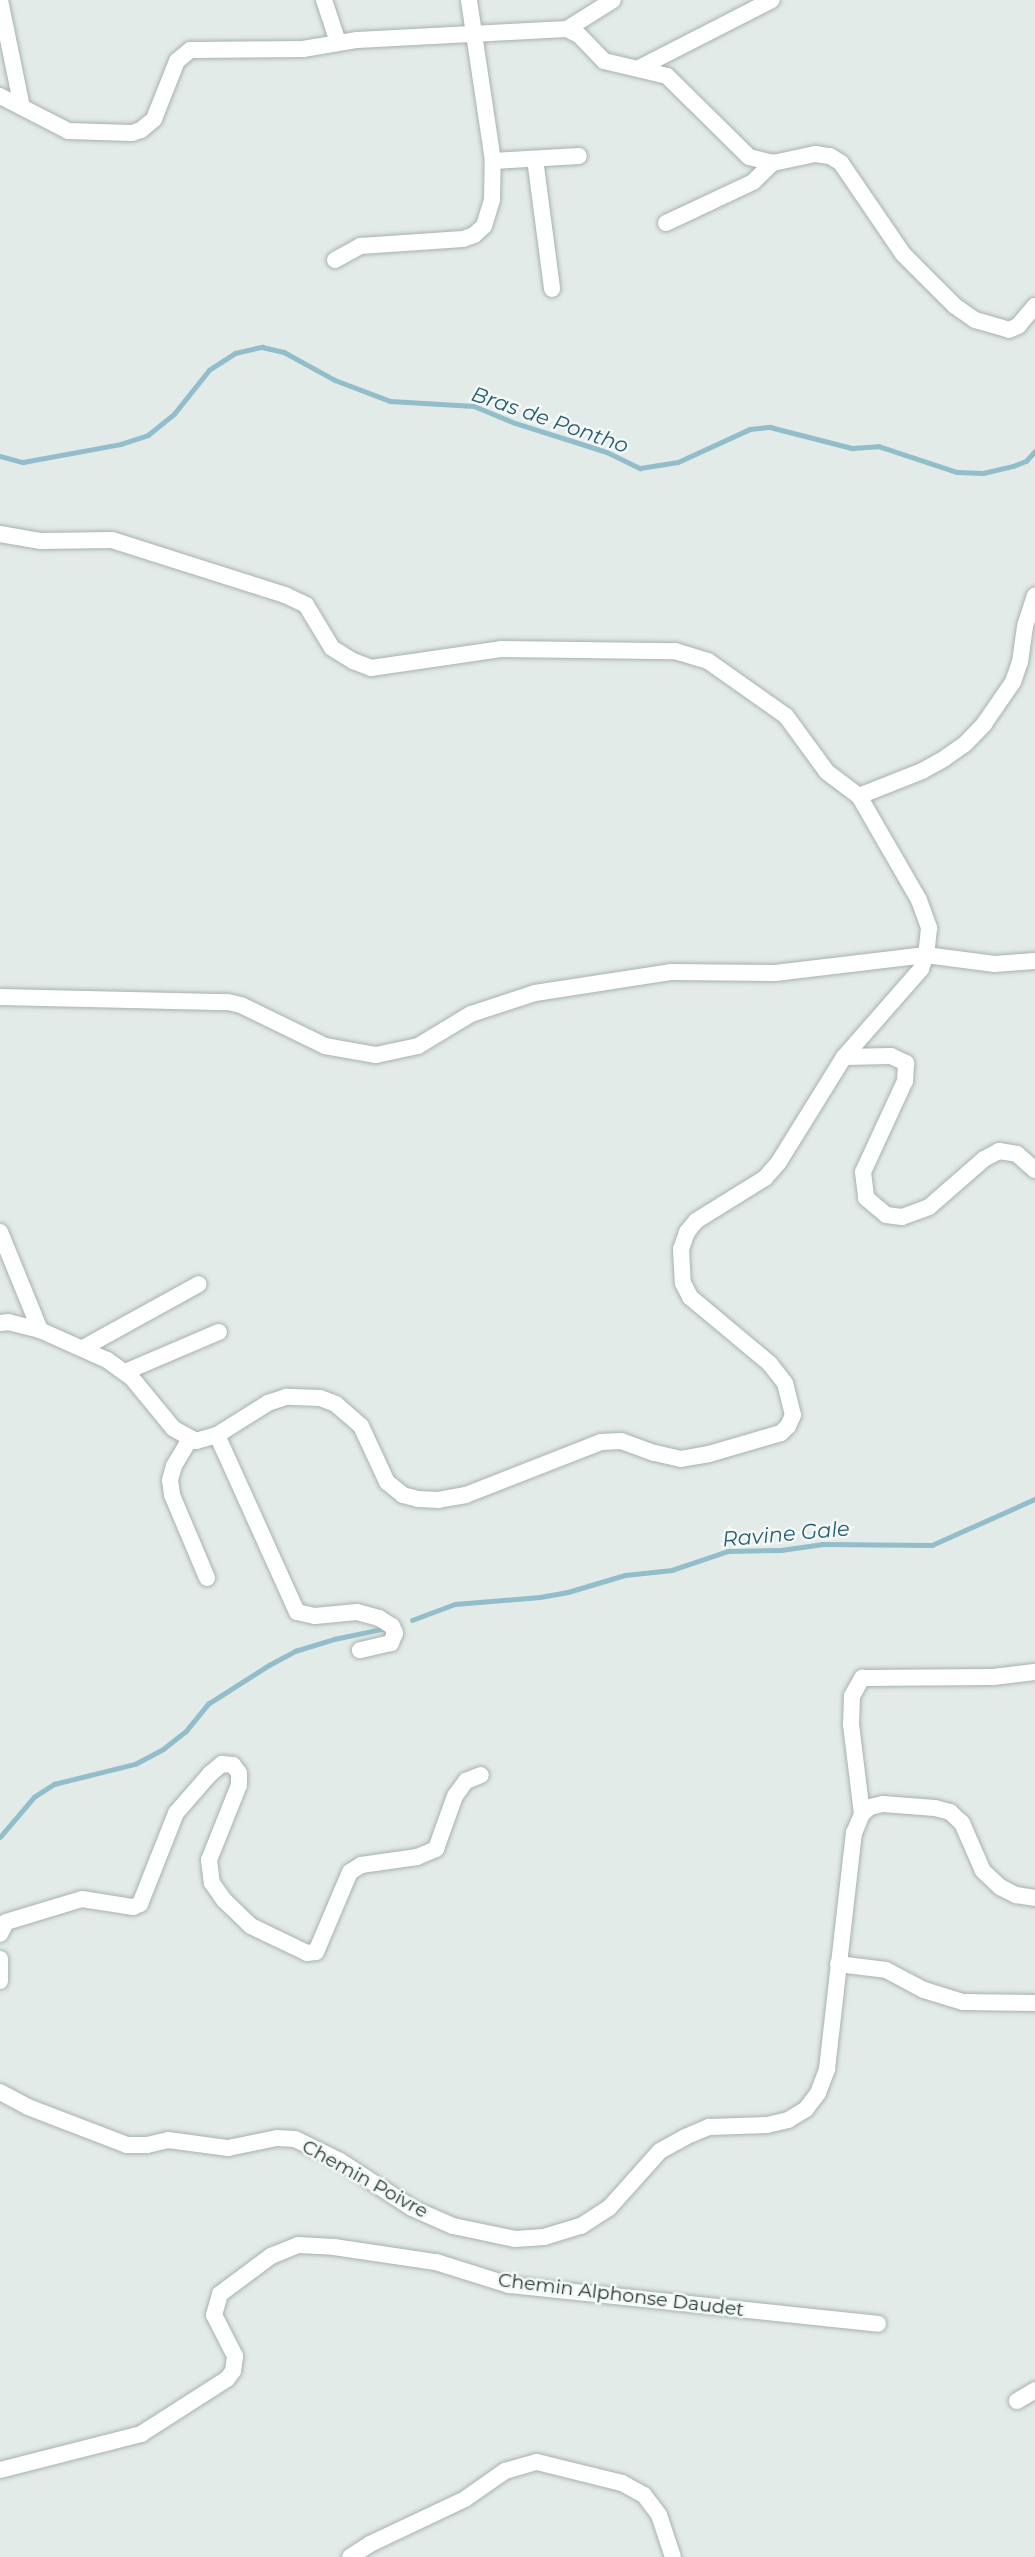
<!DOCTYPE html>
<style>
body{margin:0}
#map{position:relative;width:1035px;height:2557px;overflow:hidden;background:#e3ebe8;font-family:Montserrat,sans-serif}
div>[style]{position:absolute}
.stream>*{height:4.5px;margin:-2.25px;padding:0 2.25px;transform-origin:2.25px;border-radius:2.25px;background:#92bdca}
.roads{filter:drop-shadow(0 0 2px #a6b2af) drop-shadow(0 0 2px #a6b2af)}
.street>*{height:16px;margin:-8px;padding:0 8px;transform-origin:8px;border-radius:8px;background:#fff}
span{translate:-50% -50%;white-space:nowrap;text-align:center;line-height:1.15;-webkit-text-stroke:5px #f3f8f6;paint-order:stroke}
.street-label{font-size:19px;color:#253a36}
.water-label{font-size:21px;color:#265e6f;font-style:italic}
</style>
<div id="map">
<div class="stream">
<i style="left:0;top:456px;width:24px;rotate:15deg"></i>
<i style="left:23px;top:462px;width:100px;rotate:-10.4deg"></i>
<i style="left:121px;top:444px;width:28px;rotate:-18deg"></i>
<i style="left:148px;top:435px;width:33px;rotate:-39deg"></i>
<i style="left:174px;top:414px;width:56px;rotate:-51.5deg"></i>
<i style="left:209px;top:370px;width:31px;rotate:-33deg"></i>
<i style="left:235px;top:353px;width:28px;rotate:-13deg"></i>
<i style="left:262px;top:347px;width:23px;rotate:13deg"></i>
<i style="left:284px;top:352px;width:58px;rotate:28.8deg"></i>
<i style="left:335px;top:380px;width:59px;rotate:20.9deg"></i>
<i style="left:390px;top:401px;width:84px;rotate:3.4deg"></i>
<i style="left:474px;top:406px;width:44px;rotate:22.5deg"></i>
<i style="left:515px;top:423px;width:96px;rotate:17.5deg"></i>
<i style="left:607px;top:452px;width:37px;rotate:26deg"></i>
<i style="left:640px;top:468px;width:38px;rotate:-9deg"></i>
<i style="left:678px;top:462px;width:79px;rotate:-24.6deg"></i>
<i style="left:750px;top:429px;width:20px;rotate:-6deg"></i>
<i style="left:770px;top:427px;width:85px;rotate:14.4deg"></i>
<i style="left:852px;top:448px;width:26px;rotate:-4deg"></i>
<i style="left:878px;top:446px;width:83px;rotate:18.2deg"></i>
<i style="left:957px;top:472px;width:26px;rotate:2deg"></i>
<i style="left:983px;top:473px;width:31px;rotate:-13deg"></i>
<i style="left:1013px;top:466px;width:14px;rotate:-21deg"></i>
<i style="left:1026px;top:461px;width:13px;rotate:-48deg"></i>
<i style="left:412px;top:1620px;width:46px;rotate:-20.4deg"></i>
<i style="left:455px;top:1604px;width:85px;rotate:-4.7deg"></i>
<i style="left:540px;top:1597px;width:28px;rotate:-10deg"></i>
<i style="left:568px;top:1592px;width:59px;rotate:-16.6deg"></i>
<i style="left:625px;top:1575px;width:47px;rotate:-6.1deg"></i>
<i style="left:672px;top:1570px;width:59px;rotate:-18.7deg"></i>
<i style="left:728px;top:1551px;width:53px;rotate:-1.1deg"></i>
<i style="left:781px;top:1550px;width:42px;rotate:-8.1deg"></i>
<i style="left:823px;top:1544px;width:109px;rotate:0.5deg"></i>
<i style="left:932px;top:1545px;width:113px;rotate:-24.1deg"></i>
<i style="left:0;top:1837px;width:52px;rotate:-49.6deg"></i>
<i style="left:34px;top:1797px;width:24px;rotate:-33deg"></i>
<i style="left:54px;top:1784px;width:83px;rotate:-13.9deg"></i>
<i style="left:135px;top:1764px;width:32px;rotate:-28deg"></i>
<i style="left:163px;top:1749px;width:29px;rotate:-38deg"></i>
<i style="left:186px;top:1731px;width:35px;rotate:-51deg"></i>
<i style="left:208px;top:1704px;width:72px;rotate:-32.6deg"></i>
<i style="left:269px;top:1665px;width:30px;rotate:-28deg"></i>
<i style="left:295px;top:1651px;width:41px;rotate:-17.1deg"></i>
<i style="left:334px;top:1639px;width:49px;rotate:-11.8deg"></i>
</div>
<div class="roads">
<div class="street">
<i style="left:0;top:0;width:109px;rotate:78.4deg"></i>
<i style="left:324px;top:0;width:44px;rotate:71.6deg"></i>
<i style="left:567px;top:29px;width:54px;rotate:-32.2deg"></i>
<i style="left:639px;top:68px;width:149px;rotate:-27.1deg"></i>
<i style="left:0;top:96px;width:76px;rotate:27.2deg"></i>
<i style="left:68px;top:131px;width:64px;rotate:1.8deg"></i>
<i style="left:132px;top:133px;width:9px;rotate:-18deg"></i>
<i style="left:141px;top:130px;width:17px;rotate:-40deg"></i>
<i style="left:154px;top:119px;width:62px;rotate:-68.4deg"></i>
<i style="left:177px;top:61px;width:17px;rotate:-40deg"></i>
<i style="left:190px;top:50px;width:113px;rotate:-0.5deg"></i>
<i style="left:303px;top:49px;width:55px;rotate:-9.5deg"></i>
<i style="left:357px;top:40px;width:210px;rotate:-3deg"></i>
<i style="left:567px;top:29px;width:13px;rotate:27deg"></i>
<i style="left:579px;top:35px;width:36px;rotate:46deg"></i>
<i style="left:604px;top:61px;width:65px;rotate:13.4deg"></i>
<i style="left:667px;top:76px;width:115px;rotate:44.6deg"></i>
<i style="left:749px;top:157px;width:25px;rotate:14deg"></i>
<i style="left:773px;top:163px;width:43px;rotate:-12.1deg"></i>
<i style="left:815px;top:154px;width:15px;rotate:8deg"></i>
<i style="left:830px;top:156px;width:13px;rotate:32deg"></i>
<i style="left:841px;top:163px;width:110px;rotate:55.7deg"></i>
<i style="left:903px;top:254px;width:74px;rotate:45deg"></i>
<i style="left:955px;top:306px;width:24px;rotate:35deg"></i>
<i style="left:975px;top:320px;width:35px;rotate:16deg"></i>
<i style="left:1009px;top:330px;width:10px;rotate:-24deg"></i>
<i style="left:1018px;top:326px;width:26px;rotate:-50deg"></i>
<i style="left:535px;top:159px;width:131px;rotate:82.5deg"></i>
<i style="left:493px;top:161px;width:86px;rotate:-3.3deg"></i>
<i style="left:666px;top:223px;width:96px;rotate:-25.2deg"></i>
<i style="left:753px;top:182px;width:28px;rotate:-44deg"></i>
<i style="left:335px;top:260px;width:29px;rotate:-29deg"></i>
<i style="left:360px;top:246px;width:103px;rotate:-3.9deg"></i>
<i style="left:463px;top:239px;width:12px;rotate:-20deg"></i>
<i style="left:474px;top:235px;width:13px;rotate:-42deg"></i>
<i style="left:484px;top:226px;width:27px;rotate:-73deg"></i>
<i style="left:492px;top:200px;width:39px;rotate:-89deg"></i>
<i style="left:493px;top:161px;width:163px;rotate:-98.5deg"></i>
<i style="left:0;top:534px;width:42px;rotate:9.7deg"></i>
<i style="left:41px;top:541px;width:71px;rotate:-0.8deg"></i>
<i style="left:112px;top:540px;width:182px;rotate:17.6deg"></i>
<i style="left:285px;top:595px;width:23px;rotate:25deg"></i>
<i style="left:306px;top:605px;width:50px;rotate:58.8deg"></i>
<i style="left:332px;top:648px;width:25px;rotate:32deg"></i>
<i style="left:353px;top:661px;width:19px;rotate:21deg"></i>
<i style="left:371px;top:668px;width:131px;rotate:-8.3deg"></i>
<i style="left:501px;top:649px;width:174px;rotate:0.7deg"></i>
<i style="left:675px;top:651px;width:34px;rotate:17deg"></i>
<i style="left:708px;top:661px;width:95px;rotate:35.2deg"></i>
<i style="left:786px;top:716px;width:69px;rotate:53.8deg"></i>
<i style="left:827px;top:772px;width:40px;rotate:37deg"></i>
<i style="left:859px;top:796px;width:120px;rotate:60deg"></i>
<i style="left:919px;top:900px;width:30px;rotate:70deg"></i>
<i style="left:929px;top:928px;width:27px;rotate:96deg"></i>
<i style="left:926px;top:955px;width:15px;rotate:110deg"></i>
<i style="left:921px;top:969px;width:117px;rotate:131.2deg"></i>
<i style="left:844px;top:1057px;width:123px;rotate:121.8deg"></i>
<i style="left:779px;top:1162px;width:21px;rotate:131deg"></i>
<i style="left:765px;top:1178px;width:81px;rotate:148.1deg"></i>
<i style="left:696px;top:1221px;width:14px;rotate:129deg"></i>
<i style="left:687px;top:1232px;width:18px;rotate:109deg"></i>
<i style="left:681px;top:1249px;width:34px;rotate:87deg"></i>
<i style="left:683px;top:1283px;width:16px;rotate:63deg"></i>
<i style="left:690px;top:1297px;width:104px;rotate:39.9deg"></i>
<i style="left:770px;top:1364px;width:24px;rotate:52deg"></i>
<i style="left:785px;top:1383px;width:33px;rotate:76deg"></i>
<i style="left:793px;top:1415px;width:12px;rotate:114deg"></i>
<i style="left:788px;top:1426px;width:10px;rotate:135deg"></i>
<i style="left:781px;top:1433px;width:75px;rotate:163.7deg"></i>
<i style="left:709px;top:1454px;width:28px;rotate:170deg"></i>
<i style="left:681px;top:1459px;width:28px;rotate:-167deg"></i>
<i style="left:654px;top:1453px;width:35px;rotate:-160deg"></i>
<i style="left:621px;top:1441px;width:20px;rotate:177deg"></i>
<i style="left:601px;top:1442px;width:145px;rotate:158.6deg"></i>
<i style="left:466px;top:1495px;width:27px;rotate:170deg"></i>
<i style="left:439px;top:1500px;width:21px;rotate:-177deg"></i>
<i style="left:418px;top:1499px;width:16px;rotate:-165deg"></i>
<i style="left:403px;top:1495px;width:21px;rotate:-141deg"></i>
<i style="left:387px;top:1482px;width:62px;rotate:-114.9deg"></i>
<i style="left:361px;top:1426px;width:33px;rotate:-139deg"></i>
<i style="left:336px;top:1404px;width:17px;rotate:-159deg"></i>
<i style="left:320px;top:1398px;width:34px;rotate:-178deg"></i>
<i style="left:286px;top:1397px;width:19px;rotate:162deg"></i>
<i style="left:268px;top:1403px;width:60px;rotate:147.9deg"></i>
<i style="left:217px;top:1435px;width:22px;rotate:164deg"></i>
<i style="left:196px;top:1441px;width:26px;rotate:-151deg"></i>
<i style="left:173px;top:1428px;width:65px;rotate:-129.4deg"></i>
<i style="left:132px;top:1378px;width:31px;rotate:-144deg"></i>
<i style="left:107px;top:1360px;width:73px;rotate:-155.9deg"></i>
<i style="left:40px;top:1330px;width:32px;rotate:-166deg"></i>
<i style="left:9px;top:1322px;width:9px;rotate:174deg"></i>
<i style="left:859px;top:796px;width:68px;rotate:-21.6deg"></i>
<i style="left:922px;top:771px;width:26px;rotate:-29deg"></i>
<i style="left:945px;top:758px;width:24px;rotate:-35deg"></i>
<i style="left:965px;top:744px;width:28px;rotate:-46deg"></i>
<i style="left:984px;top:724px;width:51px;rotate:-55.4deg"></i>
<i style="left:1013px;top:682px;width:21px;rotate:-71deg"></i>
<i style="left:1020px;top:662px;width:36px;rotate:-82deg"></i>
<i style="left:1025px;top:626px;width:32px;rotate:-72deg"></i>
<i style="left:0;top:997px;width:228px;rotate:1.3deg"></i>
<i style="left:228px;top:1002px;width:13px;rotate:13deg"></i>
<i style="left:241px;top:1005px;width:93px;rotate:26deg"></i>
<i style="left:325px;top:1046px;width:52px;rotate:10deg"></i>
<i style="left:376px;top:1055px;width:43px;rotate:-12.1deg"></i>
<i style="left:418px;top:1046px;width:62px;rotate:-31.1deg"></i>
<i style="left:471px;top:1014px;width:67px;rotate:-18.2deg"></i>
<i style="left:535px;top:993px;width:137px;rotate:-8.8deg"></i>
<i style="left:670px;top:972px;width:105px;rotate:0.5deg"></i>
<i style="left:775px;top:973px;width:152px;rotate:-6.8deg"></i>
<i style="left:926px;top:955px;width:69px;rotate:7.5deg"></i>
<i style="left:994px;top:964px;width:41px;rotate:-4.2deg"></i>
<i style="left:844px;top:1057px;width:47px;rotate:-1.2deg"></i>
<i style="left:891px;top:1056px;width:17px;rotate:25deg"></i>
<i style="left:906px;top:1063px;width:18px;rotate:93deg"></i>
<i style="left:905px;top:1081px;width:100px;rotate:114.8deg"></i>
<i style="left:863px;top:1172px;width:26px;rotate:83deg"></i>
<i style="left:866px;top:1198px;width:26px;rotate:40deg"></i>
<i style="left:886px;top:1215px;width:16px;rotate:7deg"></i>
<i style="left:902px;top:1217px;width:29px;rotate:-20deg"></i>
<i style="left:929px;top:1207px;width:73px;rotate:-41.1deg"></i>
<i style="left:984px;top:1159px;width:17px;rotate:-28deg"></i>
<i style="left:999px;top:1151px;width:18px;rotate:9deg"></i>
<i style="left:1017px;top:1154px;width:24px;rotate:42deg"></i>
<i style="left:0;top:1232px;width:106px;rotate:67.8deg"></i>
<i style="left:83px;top:1348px;width:132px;rotate:-28.9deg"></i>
<i style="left:125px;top:1372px;width:102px;rotate:-23.1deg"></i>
<i style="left:217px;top:1435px;width:194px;rotate:65.7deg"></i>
<i style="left:297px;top:1612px;width:18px;rotate:13deg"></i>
<i style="left:315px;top:1616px;width:42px;rotate:-5.4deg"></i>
<i style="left:357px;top:1612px;width:23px;rotate:15deg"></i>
<i style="left:379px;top:1618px;width:15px;rotate:32deg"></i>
<i style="left:392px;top:1626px;width:8px;rotate:67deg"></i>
<i style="left:395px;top:1633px;width:11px;rotate:112deg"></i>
<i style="left:391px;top:1643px;width:32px;rotate:167deg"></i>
<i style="left:190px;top:1439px;width:31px;rotate:121deg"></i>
<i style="left:174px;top:1466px;width:15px;rotate:106deg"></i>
<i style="left:170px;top:1480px;width:15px;rotate:82deg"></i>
<i style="left:172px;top:1495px;width:90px;rotate:67.1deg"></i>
<i style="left:862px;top:1814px;width:90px;rotate:-97deg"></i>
<i style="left:851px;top:1725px;width:29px;rotate:-88deg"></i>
<i style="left:852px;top:1696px;width:21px;rotate:-61deg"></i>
<i style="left:862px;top:1678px;width:131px;rotate:-0.4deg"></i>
<i style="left:993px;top:1677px;width:42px;rotate:-6.8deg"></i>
<i style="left:0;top:1934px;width:13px;rotate:-63deg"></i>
<i style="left:6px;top:1922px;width:79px;rotate:-16.8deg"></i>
<i style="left:82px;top:1899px;width:52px;rotate:8.9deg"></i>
<i style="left:133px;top:1907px;width:8px;rotate:-23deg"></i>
<i style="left:140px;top:1904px;width:98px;rotate:-68.4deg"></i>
<i style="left:176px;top:1813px;width:52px;rotate:-48.9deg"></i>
<i style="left:210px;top:1774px;width:16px;rotate:-40deg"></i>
<i style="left:222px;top:1764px;width:11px;rotate:5deg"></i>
<i style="left:233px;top:1765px;width:10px;rotate:53deg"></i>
<i style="left:239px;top:1773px;width:12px;rotate:90deg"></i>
<i style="left:239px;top:1785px;width:81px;rotate:111.8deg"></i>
<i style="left:209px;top:1860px;width:23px;rotate:83deg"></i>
<i style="left:212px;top:1883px;width:21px;rotate:55deg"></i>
<i style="left:224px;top:1900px;width:37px;rotate:44deg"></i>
<i style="left:251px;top:1926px;width:62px;rotate:25.7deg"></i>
<i style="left:307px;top:1953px;width:9px;rotate:-6deg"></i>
<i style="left:316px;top:1952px;width:87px;rotate:-67deg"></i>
<i style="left:350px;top:1872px;width:13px;rotate:-32deg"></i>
<i style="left:361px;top:1865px;width:57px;rotate:-8.1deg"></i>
<i style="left:417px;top:1857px;width:21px;rotate:-23deg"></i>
<i style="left:436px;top:1849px;width:56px;rotate:-70.3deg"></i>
<i style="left:455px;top:1796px;width:19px;rotate:-54deg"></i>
<i style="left:466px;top:1781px;width:16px;rotate:-22deg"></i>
<i style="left:0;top:1959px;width:22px;rotate:90deg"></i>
<i style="left:838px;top:1964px;width:48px;rotate:7.1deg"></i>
<i style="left:886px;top:1970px;width:43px;rotate:27.8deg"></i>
<i style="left:924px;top:1990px;width:41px;rotate:17.1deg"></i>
<i style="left:963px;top:2002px;width:72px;rotate:0.8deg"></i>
<i style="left:0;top:2092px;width:32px;rotate:28deg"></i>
<i style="left:28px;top:2107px;width:106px;rotate:21deg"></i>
<i style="left:127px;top:2145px;width:20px"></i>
<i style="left:147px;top:2145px;width:22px;rotate:-13deg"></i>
<i style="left:168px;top:2140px;width:61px;rotate:7.6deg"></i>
<i style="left:228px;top:2148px;width:50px;rotate:-11.5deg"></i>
<i style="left:277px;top:2138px;width:18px;rotate:3deg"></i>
<i style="left:295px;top:2139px;width:50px;rotate:26.1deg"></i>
<i style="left:340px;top:2161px;width:86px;rotate:33.1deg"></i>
<i style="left:412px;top:2208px;width:45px;rotate:23.7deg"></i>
<i style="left:453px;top:2226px;width:63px;rotate:11.8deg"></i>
<i style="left:515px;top:2239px;width:29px;rotate:-4deg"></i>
<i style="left:544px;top:2237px;width:39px;rotate:-17deg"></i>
<i style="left:581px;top:2226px;width:33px;rotate:-33deg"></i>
<i style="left:609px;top:2208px;width:76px;rotate:-48.2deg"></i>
<i style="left:660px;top:2151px;width:29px;rotate:-29deg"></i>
<i style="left:685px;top:2137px;width:26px;rotate:-23deg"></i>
<i style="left:709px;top:2127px;width:58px;rotate:-2deg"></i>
<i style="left:767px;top:2125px;width:22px;rotate:-13deg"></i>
<i style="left:788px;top:2120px;width:21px;rotate:-31deg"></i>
<i style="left:806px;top:2109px;width:20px;rotate:-53deg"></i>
<i style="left:818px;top:2093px;width:26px;rotate:-69deg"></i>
<i style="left:827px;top:2069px;width:238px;rotate:-83.5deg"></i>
<i style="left:854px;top:1833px;width:21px;rotate:-67deg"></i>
<i style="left:862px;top:1814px;width:11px;rotate:-41deg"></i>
<i style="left:870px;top:1807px;width:13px;rotate:-13deg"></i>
<i style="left:883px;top:1804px;width:52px;rotate:4.4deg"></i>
<i style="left:935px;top:1808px;width:16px;rotate:15deg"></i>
<i style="left:950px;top:1812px;width:16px;rotate:43deg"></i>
<i style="left:962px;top:1823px;width:52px;rotate:66.4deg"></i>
<i style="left:983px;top:1871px;width:23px;rotate:43deg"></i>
<i style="left:1000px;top:1887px;width:18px;rotate:27deg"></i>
<i style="left:1016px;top:1895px;width:19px;rotate:9deg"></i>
<i style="left:1017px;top:2401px;width:21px;rotate:-31deg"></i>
<i style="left:0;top:2470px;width:146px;rotate:-14.3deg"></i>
<i style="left:141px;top:2434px;width:102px;rotate:-32.6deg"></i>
<i style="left:227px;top:2379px;width:10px;rotate:-53deg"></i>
<i style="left:233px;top:2371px;width:15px;rotate:-82deg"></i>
<i style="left:235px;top:2356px;width:46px;rotate:-117.1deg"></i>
<i style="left:214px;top:2315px;width:22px;rotate:-74deg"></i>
<i style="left:220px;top:2294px;width:64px;rotate:-36.7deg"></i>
<i style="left:271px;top:2256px;width:29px;rotate:-22deg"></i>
<i style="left:298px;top:2245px;width:36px;rotate:3deg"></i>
<i style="left:334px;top:2247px;width:103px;rotate:8.4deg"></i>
<i style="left:436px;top:2262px;width:77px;rotate:17.5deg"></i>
<i style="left:509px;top:2285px;width:371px;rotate:6deg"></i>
<i style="left:350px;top:2557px;width:24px;rotate:-33deg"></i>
<i style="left:370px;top:2544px;width:105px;rotate:-25.3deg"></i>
<i style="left:465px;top:2499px;width:49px;rotate:-35deg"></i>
<i style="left:505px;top:2471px;width:33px;rotate:-16deg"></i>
<i style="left:537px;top:2462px;width:88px;rotate:13.9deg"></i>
<i style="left:622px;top:2483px;width:25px;rotate:29deg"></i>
<i style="left:644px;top:2495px;width:25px;rotate:53deg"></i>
<i style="left:659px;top:2515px;width:44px;rotate:71.6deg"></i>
</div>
</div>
<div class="street-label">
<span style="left:365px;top:2179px;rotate:29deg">Chemin Poivre</span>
<span style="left:621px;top:2295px;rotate:7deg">Chemin Alphonse Daudet</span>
</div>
<div class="water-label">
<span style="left:550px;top:420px;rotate:19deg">Bras de Pontho</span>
<span style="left:786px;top:1534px;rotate:-5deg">Ravine Gale</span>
</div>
</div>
